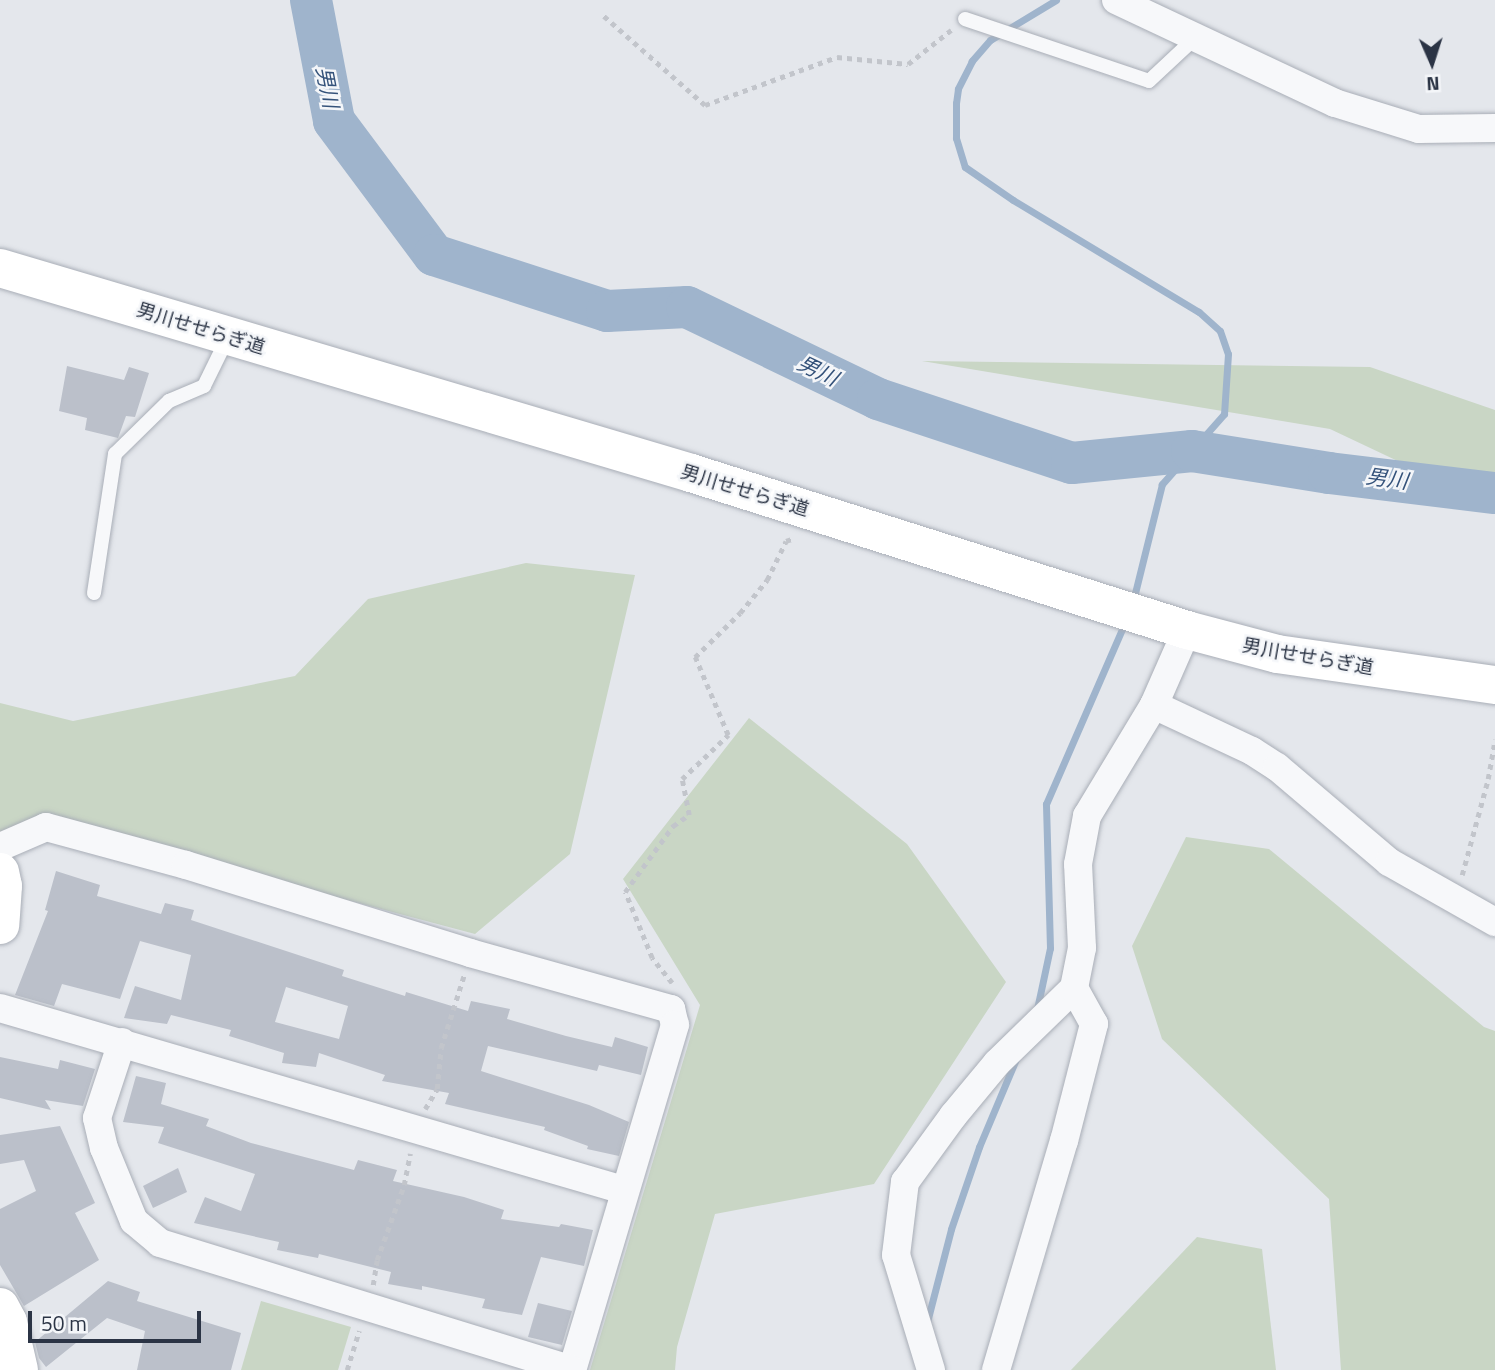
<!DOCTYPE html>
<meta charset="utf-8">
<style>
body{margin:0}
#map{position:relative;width:1495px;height:1370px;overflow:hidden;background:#e4e7ec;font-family:"Titillium Web","Noto Sans JP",sans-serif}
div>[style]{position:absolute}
.green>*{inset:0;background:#c9d6c5}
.stream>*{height:7px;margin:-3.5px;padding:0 3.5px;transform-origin:3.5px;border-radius:3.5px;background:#9fb4cc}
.river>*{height:42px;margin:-21px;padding:0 21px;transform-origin:21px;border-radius:21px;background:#9fb4cc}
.building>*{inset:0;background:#bbc0ca}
.path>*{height:4.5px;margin-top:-2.25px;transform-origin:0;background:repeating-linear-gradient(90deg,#c2c5cb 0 5px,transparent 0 10px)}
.roads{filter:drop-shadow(0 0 2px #a9aeb7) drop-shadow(0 0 2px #a9aeb7)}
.lane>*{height:14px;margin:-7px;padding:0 7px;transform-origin:7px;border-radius:7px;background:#f7f8fa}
.street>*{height:28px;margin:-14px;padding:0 14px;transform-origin:14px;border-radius:14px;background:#f7f8fa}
.secondary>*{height:38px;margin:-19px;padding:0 19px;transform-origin:19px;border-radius:19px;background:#fff}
.primary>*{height:38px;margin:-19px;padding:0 19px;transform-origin:19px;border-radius:19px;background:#fff}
span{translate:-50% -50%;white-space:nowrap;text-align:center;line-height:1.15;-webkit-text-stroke:5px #f4f6f9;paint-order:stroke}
.street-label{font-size:19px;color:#2b3445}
.water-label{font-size:21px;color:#34527a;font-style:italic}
.north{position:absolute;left:1397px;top:28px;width:70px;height:70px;-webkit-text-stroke:5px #f4f6f9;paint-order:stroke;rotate:177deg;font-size:19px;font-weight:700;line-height:28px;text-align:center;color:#2b3445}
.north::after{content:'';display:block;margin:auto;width:24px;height:32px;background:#2b3445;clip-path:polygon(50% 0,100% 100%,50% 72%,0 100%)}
.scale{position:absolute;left:28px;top:1311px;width:173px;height:32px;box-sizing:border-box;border:4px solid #2b3445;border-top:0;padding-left:9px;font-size:21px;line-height:24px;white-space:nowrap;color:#2b3445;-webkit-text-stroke:5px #f4f6f9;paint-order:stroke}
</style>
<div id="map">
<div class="green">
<i style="clip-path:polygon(922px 361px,1370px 367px,1495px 410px,1495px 507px,1330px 429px)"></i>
<i style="clip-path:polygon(526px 563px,635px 575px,570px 854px,475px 934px,42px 819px,0 837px,0 703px,73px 721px,295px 676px,368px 599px)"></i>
<i style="clip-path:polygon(749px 718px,907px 844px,1006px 982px,874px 1184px,715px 1214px,677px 1347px,675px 1370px,590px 1370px,700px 1005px,623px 879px)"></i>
<i style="clip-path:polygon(1186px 837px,1269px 849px,1484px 1027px,1495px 1031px,1495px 1370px,1341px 1370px,1329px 1199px,1162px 1039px,1132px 946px)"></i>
<i style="clip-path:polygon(1197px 1237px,1262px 1249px,1276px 1370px,1071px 1370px)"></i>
<i style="clip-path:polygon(261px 1301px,351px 1327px,338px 1370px,241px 1370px)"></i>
</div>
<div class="stream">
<i style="left:1056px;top:0;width:77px;rotate:148.8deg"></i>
<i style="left:990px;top:40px;width:28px;rotate:131deg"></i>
<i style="left:972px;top:61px;width:31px;rotate:117deg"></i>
<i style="left:958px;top:89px;width:14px;rotate:98deg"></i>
<i style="left:956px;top:103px;width:35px;rotate:90deg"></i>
<i style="left:956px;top:138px;width:30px;rotate:73deg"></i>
<i style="left:965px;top:167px;width:58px;rotate:34.5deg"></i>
<i style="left:1013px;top:200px;width:217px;rotate:31.1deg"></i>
<i style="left:1199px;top:312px;width:28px;rotate:42deg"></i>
<i style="left:1220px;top:331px;width:24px;rotate:71deg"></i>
<i style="left:1228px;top:354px;width:60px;rotate:93.8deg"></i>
<i style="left:1224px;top:414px;width:94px;rotate:131.5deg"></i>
<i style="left:1162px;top:484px;width:121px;rotate:103.9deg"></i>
<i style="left:1037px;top:1009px;width:62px;rotate:-78deg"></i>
<i style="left:1050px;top:948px;width:144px;rotate:-91.6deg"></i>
<i style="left:1046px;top:804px;width:198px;rotate:-66.5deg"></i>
<i style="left:927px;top:1322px;width:96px;rotate:-75.5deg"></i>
<i style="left:951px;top:1229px;width:87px;rotate:-71.1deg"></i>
<i style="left:979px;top:1147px;width:95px;rotate:-67.2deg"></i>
</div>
<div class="river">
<i style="left:311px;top:0;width:123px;rotate:79.2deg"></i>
<i style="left:334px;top:121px;width:167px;rotate:53.3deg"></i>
<i style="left:434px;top:255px;width:182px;rotate:17.9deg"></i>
<i style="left:607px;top:311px;width:80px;rotate:-2.9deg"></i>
<i style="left:687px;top:307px;width:212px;rotate:25.7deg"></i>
<i style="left:878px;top:399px;width:204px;rotate:18.3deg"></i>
<i style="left:1072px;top:463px;width:121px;rotate:-5.7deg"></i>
<i style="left:1192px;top:451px;width:139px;rotate:9.1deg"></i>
<i style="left:1329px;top:473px;width:167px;rotate:6.9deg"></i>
</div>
<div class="building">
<i style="clip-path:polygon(67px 366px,124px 380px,129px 367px,149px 373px,135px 417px,126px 416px,118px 438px,85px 430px,87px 418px,59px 411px)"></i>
<i style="clip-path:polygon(evenodd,56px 871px,100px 885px,97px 896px,161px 914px,165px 903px,194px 910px,191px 920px,344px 970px,342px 976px,405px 996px,406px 992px,468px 1011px,471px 1001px,510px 1009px,507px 1019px,566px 1036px,612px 1047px,615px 1037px,648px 1047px,641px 1075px,599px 1065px,597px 1071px,488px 1046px,481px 1071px,589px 1105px,629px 1122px,619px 1156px,587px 1149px,588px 1146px,544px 1130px,545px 1127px,445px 1104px,449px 1093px,382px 1081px,385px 1075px,319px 1053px,316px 1067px,282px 1063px,284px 1053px,229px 1036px,231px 1030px,171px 1015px,167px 1024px,124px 1018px,135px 986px,181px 1000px,191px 955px,140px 941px,120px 999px,62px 984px,54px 1006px,15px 995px,48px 911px,45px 910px,56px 871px,286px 987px,348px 1006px,339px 1039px,275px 1022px,286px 987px)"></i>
<i style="clip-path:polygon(0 1057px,58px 1069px,60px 1060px,95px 1069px,83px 1106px,45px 1100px,51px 1110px,0 1098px)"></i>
<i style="clip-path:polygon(136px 1076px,166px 1083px,161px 1104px,209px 1119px,206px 1126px,251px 1143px,354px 1170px,358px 1160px,397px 1170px,393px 1181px,464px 1197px,504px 1210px,501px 1219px,559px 1227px,561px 1224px,593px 1230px,584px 1266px,541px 1257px,522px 1315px,482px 1308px,485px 1299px,422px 1286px,422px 1290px,388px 1284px,391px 1272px,319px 1254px,318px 1258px,277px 1250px,279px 1242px,194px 1223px,205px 1197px,241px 1211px,255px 1174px,158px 1143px,164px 1127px,123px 1122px)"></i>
<i style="clip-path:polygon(60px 1126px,95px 1203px,75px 1213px,99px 1260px,24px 1306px,0 1265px,0 1209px,36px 1191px,24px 1160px,0 1164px,0 1135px)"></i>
<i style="clip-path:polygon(178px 1168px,187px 1192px,153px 1208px,143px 1186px)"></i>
<i style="clip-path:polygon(108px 1281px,140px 1292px,137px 1301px,241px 1333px,231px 1370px,137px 1370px,145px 1331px,107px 1318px,46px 1367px,39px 1358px,35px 1342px)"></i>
<i style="clip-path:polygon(538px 1303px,572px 1311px,562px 1345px,528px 1337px)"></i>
</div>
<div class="path">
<i style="left:604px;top:16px;width:135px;rotate:41.4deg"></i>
<i style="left:705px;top:105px;width:140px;rotate:-20deg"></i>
<i style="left:837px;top:57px;width:71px;rotate:5.6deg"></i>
<i style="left:908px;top:64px;width:55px;rotate:-38.3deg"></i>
<i style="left:1462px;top:875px;width:99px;rotate:-74.8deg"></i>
<i style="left:1488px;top:779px;width:40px;rotate:-80deg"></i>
<i style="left:672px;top:983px;width:32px;rotate:-129deg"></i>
<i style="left:652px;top:958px;width:71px;rotate:-112.2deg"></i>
<i style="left:625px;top:892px;width:82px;rotate:-54deg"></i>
<i style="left:673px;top:826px;width:19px;rotate:-35deg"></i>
<i style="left:689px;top:815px;width:37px;rotate:-101deg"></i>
<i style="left:682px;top:779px;width:64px;rotate:-43.7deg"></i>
<i style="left:728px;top:735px;width:85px;rotate:-112.9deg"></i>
<i style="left:695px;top:657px;width:63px;rotate:-44.4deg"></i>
<i style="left:740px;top:613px;width:43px;rotate:-50.7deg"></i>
<i style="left:767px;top:580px;width:43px;rotate:-64deg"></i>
<i style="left:786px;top:541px;width:9px;rotate:-18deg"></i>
<i style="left:425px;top:1109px;width:23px;rotate:-59deg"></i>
<i style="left:437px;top:1089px;width:41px;rotate:-84.4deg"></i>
<i style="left:441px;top:1048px;width:77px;rotate:-72.5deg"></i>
<i style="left:373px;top:1285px;width:25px;rotate:-81deg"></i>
<i style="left:377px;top:1260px;width:80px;rotate:-70.2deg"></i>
<i style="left:404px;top:1185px;width:32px;rotate:-79deg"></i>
<i style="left:347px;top:1370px;width:41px;rotate:-72.9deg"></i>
</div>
<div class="roads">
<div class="lane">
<i style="left:965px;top:19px;width:194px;rotate:18.6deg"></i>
<i style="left:1149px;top:81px;width:62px;rotate:-43deg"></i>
<i style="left:94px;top:593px;width:141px;rotate:-81.4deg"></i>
<i style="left:115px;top:454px;width:76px;rotate:-44.5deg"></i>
<i style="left:169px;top:401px;width:38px;rotate:-23deg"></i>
<i style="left:204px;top:386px;width:55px;rotate:-63.9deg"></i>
</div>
<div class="street">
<i style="left:1116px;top:0;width:242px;rotate:25.2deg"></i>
<i style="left:1335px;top:103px;width:88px;rotate:17.2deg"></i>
<i style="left:1419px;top:129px;width:76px;rotate:-0.8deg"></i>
<i style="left:1154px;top:705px;width:108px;rotate:25.1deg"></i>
<i style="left:1252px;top:751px;width:30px;rotate:33deg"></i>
<i style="left:1277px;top:767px;width:147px;rotate:40.3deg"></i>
<i style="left:1389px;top:862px;width:122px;rotate:29.5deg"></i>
<i style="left:0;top:847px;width:50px;rotate:-23.5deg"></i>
<i style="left:46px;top:827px;width:145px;rotate:15.2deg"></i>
<i style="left:186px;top:865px;width:297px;rotate:17.2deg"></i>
<i style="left:470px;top:953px;width:209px;rotate:15.6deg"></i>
<i style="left:671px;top:1009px;width:16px;rotate:76deg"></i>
<i style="left:675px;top:1025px;width:360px;rotate:106.6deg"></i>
<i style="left:0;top:1008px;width:649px;rotate:16.28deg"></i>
<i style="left:122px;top:1042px;width:80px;rotate:108.2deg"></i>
<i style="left:97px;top:1118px;width:31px;rotate:77deg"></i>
<i style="left:104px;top:1148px;width:79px;rotate:67.7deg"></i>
<i style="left:134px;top:1221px;width:34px;rotate:40deg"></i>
<i style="left:160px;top:1243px;width:431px;rotate:17.1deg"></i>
<i style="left:931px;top:1370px;width:120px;rotate:-106.9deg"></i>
<i style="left:896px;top:1255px;width:74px;rotate:-83deg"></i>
<i style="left:905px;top:1182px;width:82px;rotate:-54deg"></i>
<i style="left:953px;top:1116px;width:69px;rotate:-50.3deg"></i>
<i style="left:997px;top:1063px;width:107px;rotate:-44.2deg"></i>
<i style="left:1074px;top:988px;width:41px;rotate:-78.7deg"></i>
<i style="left:1082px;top:948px;width:84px;rotate:-92.7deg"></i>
<i style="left:1078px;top:864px;width:49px;rotate:-79.4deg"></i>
<i style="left:1087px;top:816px;width:130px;rotate:-58.9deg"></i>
<i style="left:1154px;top:705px;width:82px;rotate:-66.3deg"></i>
<i style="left:996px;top:1370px;width:239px;rotate:-73.5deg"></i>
<i style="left:1064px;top:1141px;width:121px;rotate:-75.6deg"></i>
<i style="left:1094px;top:1024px;width:41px;rotate:-119.1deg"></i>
</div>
<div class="secondary">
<i style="left:0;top:872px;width:14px;rotate:78deg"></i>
<i style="left:3px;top:886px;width:39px;rotate:94deg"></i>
<i style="left:0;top:1307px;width:17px;rotate:62deg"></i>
<i style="left:8px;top:1322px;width:49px;rotate:77.1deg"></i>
</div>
<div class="primary">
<i style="left:0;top:268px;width:721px;rotate:16.52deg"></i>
<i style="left:691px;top:473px;width:520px;rotate:17.56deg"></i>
<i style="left:1187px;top:630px;width:93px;rotate:14.9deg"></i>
<i style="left:1277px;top:654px;width:220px;rotate:8.1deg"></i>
</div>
</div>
<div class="street-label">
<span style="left:201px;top:328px;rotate:17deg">男川せせらぎ道</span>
<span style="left:745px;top:490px;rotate:17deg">男川せせらぎ道</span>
<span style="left:1308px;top:656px;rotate:10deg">男川せせらぎ道</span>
</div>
<div class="water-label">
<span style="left:328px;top:87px;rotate:79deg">男川</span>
<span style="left:818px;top:370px;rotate:26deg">男川</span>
<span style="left:1387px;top:478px;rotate:8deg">男川</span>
</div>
<div class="north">N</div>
<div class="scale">50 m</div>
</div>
